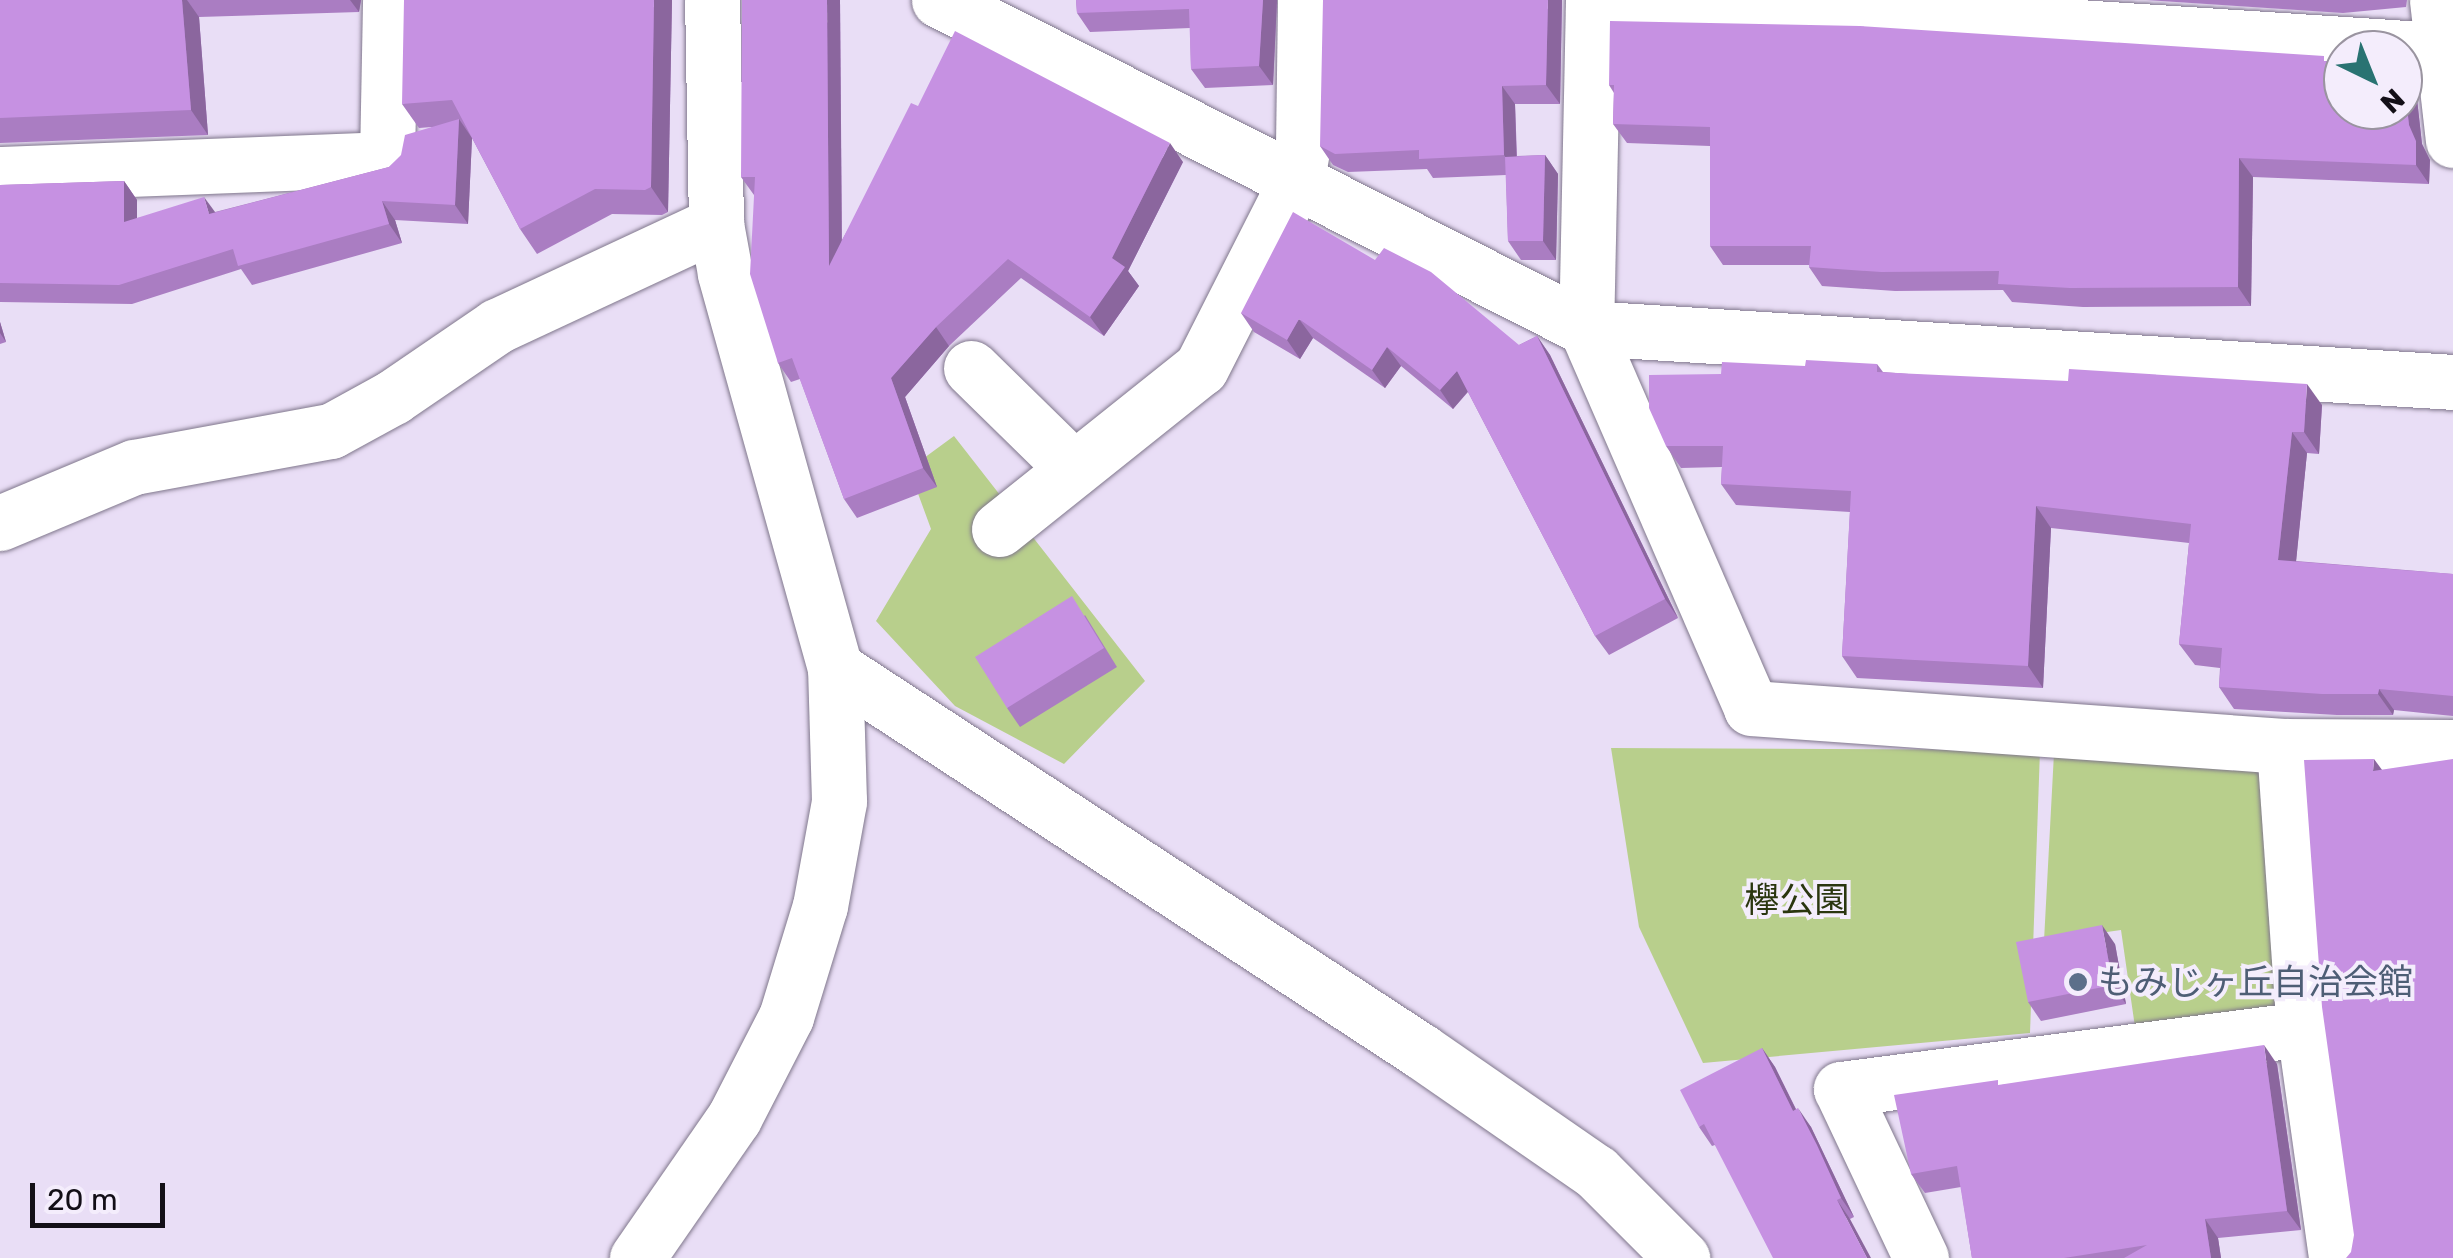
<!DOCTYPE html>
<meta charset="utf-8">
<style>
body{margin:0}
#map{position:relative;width:2453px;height:1258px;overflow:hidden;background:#e9def6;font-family:Rubik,"Noto Sans JP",sans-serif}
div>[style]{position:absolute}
.green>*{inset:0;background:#b8cf8c}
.roads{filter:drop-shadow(0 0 2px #80778c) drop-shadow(0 0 2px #80778c)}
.minor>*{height:55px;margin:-27.5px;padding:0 27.5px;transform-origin:27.5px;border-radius:27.5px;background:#fff}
.wall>*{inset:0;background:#aa7dc2}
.shaded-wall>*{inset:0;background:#8b669e}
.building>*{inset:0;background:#c691e2}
.dots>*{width:28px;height:28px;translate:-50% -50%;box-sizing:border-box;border:5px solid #f4edfc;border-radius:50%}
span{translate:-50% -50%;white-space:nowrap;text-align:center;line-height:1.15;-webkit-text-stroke:8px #f4edfc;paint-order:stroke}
.park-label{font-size:35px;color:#2a360f}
.service-label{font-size:35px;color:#4e5e75}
.left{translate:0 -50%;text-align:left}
.north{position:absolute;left:2323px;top:30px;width:100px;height:100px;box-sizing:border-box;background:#f4edfc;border:2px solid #9a94a0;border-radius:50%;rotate:137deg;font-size:28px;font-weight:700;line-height:40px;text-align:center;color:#130f17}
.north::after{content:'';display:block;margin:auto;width:35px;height:45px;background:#297372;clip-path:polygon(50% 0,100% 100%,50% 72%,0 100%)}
.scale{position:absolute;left:30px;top:1183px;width:135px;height:45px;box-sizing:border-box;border:5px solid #130f17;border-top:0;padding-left:12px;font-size:30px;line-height:35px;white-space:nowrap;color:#130f17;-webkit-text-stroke:8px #f4edfc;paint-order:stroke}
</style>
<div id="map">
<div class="green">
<i style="clip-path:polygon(954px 436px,1145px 681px,1064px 764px,955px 706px,876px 621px,931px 529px,909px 469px)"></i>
<i style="clip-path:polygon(1611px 748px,2040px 750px,2030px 1033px,1703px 1063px,1639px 927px)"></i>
<i style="clip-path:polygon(2054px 753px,2265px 770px,2280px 1005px,2135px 1027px,2121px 930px,2044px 941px)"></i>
</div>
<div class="roads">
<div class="minor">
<i style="left:939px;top:0;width:725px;rotate:26.88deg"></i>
<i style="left:1586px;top:328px;width:869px;rotate:3.56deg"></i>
<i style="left:1593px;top:0;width:328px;rotate:91.2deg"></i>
<i style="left:1586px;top:328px;width:414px;rotate:66.5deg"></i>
<i style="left:1751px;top:708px;width:534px;rotate:4.08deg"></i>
<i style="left:2284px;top:746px;width:169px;rotate:0.3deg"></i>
<i style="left:2437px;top:0;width:141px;rotate:83.5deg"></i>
<i style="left:1593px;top:7px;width:282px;rotate:1.4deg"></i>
<i style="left:1875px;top:14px;width:579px;rotate:3.66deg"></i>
<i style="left:0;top:174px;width:387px;rotate:-2.2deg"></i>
<i style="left:387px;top:159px;width:159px;rotate:-88.9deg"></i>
<i style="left:971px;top:368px;width:144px;rotate:44.4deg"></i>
<i style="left:0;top:523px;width:145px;rotate:-22.7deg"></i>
<i style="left:134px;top:467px;width:200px;rotate:-10.4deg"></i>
<i style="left:331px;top:431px;width:71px;rotate:-28.7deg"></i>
<i style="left:393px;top:397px;width:126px;rotate:-34.3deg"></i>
<i style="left:497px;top:326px;width:242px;rotate:-25deg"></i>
<i style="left:999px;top:529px;width:258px;rotate:-38.6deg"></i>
<i style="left:1201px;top:368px;width:212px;rotate:-63.1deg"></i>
<i style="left:1297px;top:179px;width:35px;rotate:-80deg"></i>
<i style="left:1303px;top:145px;width:145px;rotate:-89.2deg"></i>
<i style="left:835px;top:668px;width:700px;rotate:33.17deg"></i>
<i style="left:1421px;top:1051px;width:213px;rotate:34.7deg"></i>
<i style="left:1596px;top:1172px;width:122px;rotate:45deg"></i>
<i style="left:2284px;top:746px;width:284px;rotate:86deg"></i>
<i style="left:2304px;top:1029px;width:231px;rotate:82deg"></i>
<i style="left:637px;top:1258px;width:170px;rotate:-55.3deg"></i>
<i style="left:734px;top:1118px;width:114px;rotate:-62.8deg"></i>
<i style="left:786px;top:1017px;width:116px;rotate:-73deg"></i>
<i style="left:820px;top:906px;width:107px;rotate:-79.7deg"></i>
<i style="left:839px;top:801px;width:133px;rotate:-91.7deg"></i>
<i style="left:835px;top:668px;width:410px;rotate:-105.6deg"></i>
<i style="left:725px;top:273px;width:50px;rotate:-100.4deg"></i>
<i style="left:716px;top:224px;width:224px;rotate:-91deg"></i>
<i style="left:1921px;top:1258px;width:187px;rotate:-115.3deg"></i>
<i style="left:1841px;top:1089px;width:467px;rotate:-7.4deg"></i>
</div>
</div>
<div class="wall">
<i style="clip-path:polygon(0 0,361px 0,359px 12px,199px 17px,208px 135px,0 143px)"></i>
<i style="clip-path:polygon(672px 0,668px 212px,662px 215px,612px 214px,537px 254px,520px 229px,472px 138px,468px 224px,395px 220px,402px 243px,252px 285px,241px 269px,132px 304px,0 302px,0 185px,124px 181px,137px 200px,137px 218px,215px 212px,389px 167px,432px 127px,419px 128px,402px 104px)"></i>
<i style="clip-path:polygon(840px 0,842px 240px,918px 106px,1183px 162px,1128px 271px,1139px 286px,1104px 336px,1021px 278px,949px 346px,905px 397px,937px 487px,857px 518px,844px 499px,800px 379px,791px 382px,778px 363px,754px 195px,741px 177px)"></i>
<i style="clip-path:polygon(1076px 0,1277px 0,1273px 85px,1205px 88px,1191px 69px,1190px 28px,1090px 32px,1077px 13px)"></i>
<i style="clip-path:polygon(1562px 0,1560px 104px,1515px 104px,1517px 156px,1545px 155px,1558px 174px,1556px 260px,1521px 260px,1508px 241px,1506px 175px,1433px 178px,1427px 169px,1348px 172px,1333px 165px,1320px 146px)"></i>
<i style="clip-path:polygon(2146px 0,2407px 0,2406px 7px,2343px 13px)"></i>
<i style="clip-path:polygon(2328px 61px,2415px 81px,2422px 144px,2430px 160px,2429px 184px,2253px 177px,2251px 306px,2083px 307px,2012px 302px,2003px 290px,1895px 291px,1822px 286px,1809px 267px,1809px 265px,1723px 265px,1710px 246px,1710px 146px,1627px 143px,1613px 124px,1614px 93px,1609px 85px)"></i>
<i style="clip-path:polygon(1241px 313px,1519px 345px,1537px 336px,1550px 355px,1678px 618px,1609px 655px,1595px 636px,1468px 392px,1453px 409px,1401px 366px,1385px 388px,1313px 338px,1300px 359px,1254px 332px)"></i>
<i style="clip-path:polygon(0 322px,6px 342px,0 344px)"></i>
<i style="clip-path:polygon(1877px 364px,1883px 372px,2322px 405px,2319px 454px,2307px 453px,2296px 561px,2453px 574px,2453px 716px,2394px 710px,2393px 715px,2337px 715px,2234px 709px,2219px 687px,2220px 668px,2195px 665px,2179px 644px,2189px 543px,2051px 528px,2043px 688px,1857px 678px,1842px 656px,1850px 512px,1736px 505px,1721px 484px,1722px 467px,1681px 468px,1666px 446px,1721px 374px)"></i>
<i style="clip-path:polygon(1085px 615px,1117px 667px,1020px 727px,1007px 708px)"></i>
<i style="clip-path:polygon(2115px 944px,2126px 1004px,2041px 1021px,2028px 1002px)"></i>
<i style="clip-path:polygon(1762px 1048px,1775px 1067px,1796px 1109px,1811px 1127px,1854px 1217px,1850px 1219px,1715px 1145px,1712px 1146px,1699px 1127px)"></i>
<i style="clip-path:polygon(2277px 1064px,2301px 1230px,2218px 1238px,2221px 1258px,1972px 1258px,1961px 1187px,1925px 1193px,1911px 1174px,2001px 1085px)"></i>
</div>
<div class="shaded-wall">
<i style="clip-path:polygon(182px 0,187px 0,199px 17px,208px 135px,191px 110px)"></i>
<i style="clip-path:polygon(350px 0,361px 0,359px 12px)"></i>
<i style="clip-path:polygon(654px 0,672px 0,668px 212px,651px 187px)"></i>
<i style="clip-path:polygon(827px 0,840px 0,842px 285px,829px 266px)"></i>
<i style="clip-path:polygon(1263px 0,1277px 0,1273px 85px,1259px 66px)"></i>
<i style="clip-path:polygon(1548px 0,1562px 0,1560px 104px,1546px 85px)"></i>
<i style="clip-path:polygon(2403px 64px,2415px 81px,2422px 144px,2430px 160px,2429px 184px,2416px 165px,2409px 125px)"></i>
<i style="clip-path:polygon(1502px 86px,1515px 104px,1517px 174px,1504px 155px)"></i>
<i style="clip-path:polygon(459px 119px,472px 138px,468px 224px,455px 205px)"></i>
<i style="clip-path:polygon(1170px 143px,1183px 162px,1128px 271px,1139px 286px,1104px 336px,1090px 317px,1112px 258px)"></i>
<i style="clip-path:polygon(1545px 155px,1558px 174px,1556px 260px,1543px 241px)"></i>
<i style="clip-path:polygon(2239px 158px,2253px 177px,2251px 306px,2238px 287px)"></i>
<i style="clip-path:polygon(124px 181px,137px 200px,137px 241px,124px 222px)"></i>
<i style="clip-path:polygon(204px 197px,218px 216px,209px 214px)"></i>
<i style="clip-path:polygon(382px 201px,395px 220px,402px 243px,389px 224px)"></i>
<i style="clip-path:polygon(1299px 319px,1313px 338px,1300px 359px,1287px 340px)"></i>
<i style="clip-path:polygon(0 322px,6px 342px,0 333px)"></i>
<i style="clip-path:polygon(936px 327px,949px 346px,905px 397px,937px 487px,923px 468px,891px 378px)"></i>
<i style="clip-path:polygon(1537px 336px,1550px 355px,1678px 618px,1665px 599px)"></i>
<i style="clip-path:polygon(1387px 347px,1401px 366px,1385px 388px,1372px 370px)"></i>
<i style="clip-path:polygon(1457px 371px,1470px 389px,1453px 409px,1440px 390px)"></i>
<i style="clip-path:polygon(2307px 384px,2322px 405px,2319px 454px,2304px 432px)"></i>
<i style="clip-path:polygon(2292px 432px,2307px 453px,2294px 582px,2278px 560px)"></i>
<i style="clip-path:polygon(2036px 506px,2051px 528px,2043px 688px,2028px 666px)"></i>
<i style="clip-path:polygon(2379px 689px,2394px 710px,2393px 715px,2378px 694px)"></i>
<i style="clip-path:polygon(2374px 759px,2388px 778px,2373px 771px)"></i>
<i style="clip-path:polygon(2102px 925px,2115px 944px,2126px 1004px,2113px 985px)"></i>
<i style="clip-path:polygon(2264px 1045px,2277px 1064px,2301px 1230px,2287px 1211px)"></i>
<i style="clip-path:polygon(1762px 1048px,1775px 1067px,1806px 1130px,1793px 1111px)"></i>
<i style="clip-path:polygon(1798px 1108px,1811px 1127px,1854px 1217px,1841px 1198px)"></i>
<i style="clip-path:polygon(1837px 1200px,1850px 1219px,1871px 1258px,1867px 1258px)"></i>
<i style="clip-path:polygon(2205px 1219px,2218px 1238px,2221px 1258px,2211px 1258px)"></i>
</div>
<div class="building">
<i style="clip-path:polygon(0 0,182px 0,191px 110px,0 118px)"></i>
<i style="clip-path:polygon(404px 0,654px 0,651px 187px,645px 190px,595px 189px,520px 229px,452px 100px,402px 104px)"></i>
<i style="clip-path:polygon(742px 0,827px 0,829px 266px,911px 103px,918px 106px,955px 31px,1170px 143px,1112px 258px,1125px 267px,1090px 317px,1008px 259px,936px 327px,891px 378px,923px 468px,844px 499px,792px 358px,778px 363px,750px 274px,755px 177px,741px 177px)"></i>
<i style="clip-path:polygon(1076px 0,1263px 0,1259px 66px,1191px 69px,1189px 9px,1077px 13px)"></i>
<i style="clip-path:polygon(1323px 0,1548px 0,1546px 85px,1502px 86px,1504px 155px,1419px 159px,1419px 150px,1335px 154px,1320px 146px)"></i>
<i style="clip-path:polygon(1610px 21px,1860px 26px,2324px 56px,2324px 61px,2343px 62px,2343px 110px,2403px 110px,2403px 75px,2409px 125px,2416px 141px,2416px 165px,2239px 158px,2238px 287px,2070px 288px,1998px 284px,1999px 271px,1881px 272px,1809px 267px,1811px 246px,1710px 246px,1710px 127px,1613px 124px,1614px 85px,1609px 85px)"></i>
<i style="clip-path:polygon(459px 119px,455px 205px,382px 201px,389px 224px,238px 266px,233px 249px,119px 285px,0 283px,0 185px,124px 181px,124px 222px,204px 197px,209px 214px,389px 167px,401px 155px,405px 135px)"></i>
<i style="clip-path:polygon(1545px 155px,1543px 241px,1508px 241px,1505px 157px)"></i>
<i style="clip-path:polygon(1293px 212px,1375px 260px,1384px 248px,1431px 272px,1519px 345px,1537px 336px,1665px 599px,1595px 636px,1457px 371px,1440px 390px,1387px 347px,1372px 370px,1299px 319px,1287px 340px,1241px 313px)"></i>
<i style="clip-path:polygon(1806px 360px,1877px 364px,1877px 372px,2068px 381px,2069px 369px,2307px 384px,2304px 432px,2292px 432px,2278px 560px,2453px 574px,2453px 696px,2379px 689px,2378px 694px,2322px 694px,2219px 687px,2222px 648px,2179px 644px,2191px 524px,2036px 506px,2028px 666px,1842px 656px,1851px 491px,1721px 484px,1723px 446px,1666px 446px,1649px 408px,1649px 375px,1721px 374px,1722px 362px,1805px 366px)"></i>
<i style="clip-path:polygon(1072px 596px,1104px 648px,1007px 708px,975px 657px)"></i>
<i style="clip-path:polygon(2374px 759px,2373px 771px,2453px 759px,2453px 1258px,2346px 1258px,2351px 1252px,2354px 1235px,2322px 1007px,2304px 760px)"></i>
<i style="clip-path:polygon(2102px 925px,2113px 985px,2028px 1002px,2016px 942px)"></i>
<i style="clip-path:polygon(2264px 1045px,2287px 1211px,2205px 1219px,2211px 1258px,2124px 1258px,2147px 1245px,2064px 1258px,1972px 1258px,1957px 1166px,1911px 1174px,1894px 1095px,1998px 1080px,1998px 1085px)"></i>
<i style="clip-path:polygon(1762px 1048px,1793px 1111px,1798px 1108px,1817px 1145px,1841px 1198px,1837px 1200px,1867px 1258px,1773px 1258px,1704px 1124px,1699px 1127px,1680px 1090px)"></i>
</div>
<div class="dots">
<i style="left:2078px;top:982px;background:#5c6f8a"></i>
</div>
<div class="park-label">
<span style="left:1797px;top:900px">欅公園</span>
</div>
<div class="service-label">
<span class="left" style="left:2098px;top:982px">もみじヶ丘自治会館</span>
</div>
<div class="north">N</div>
<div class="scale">20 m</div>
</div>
